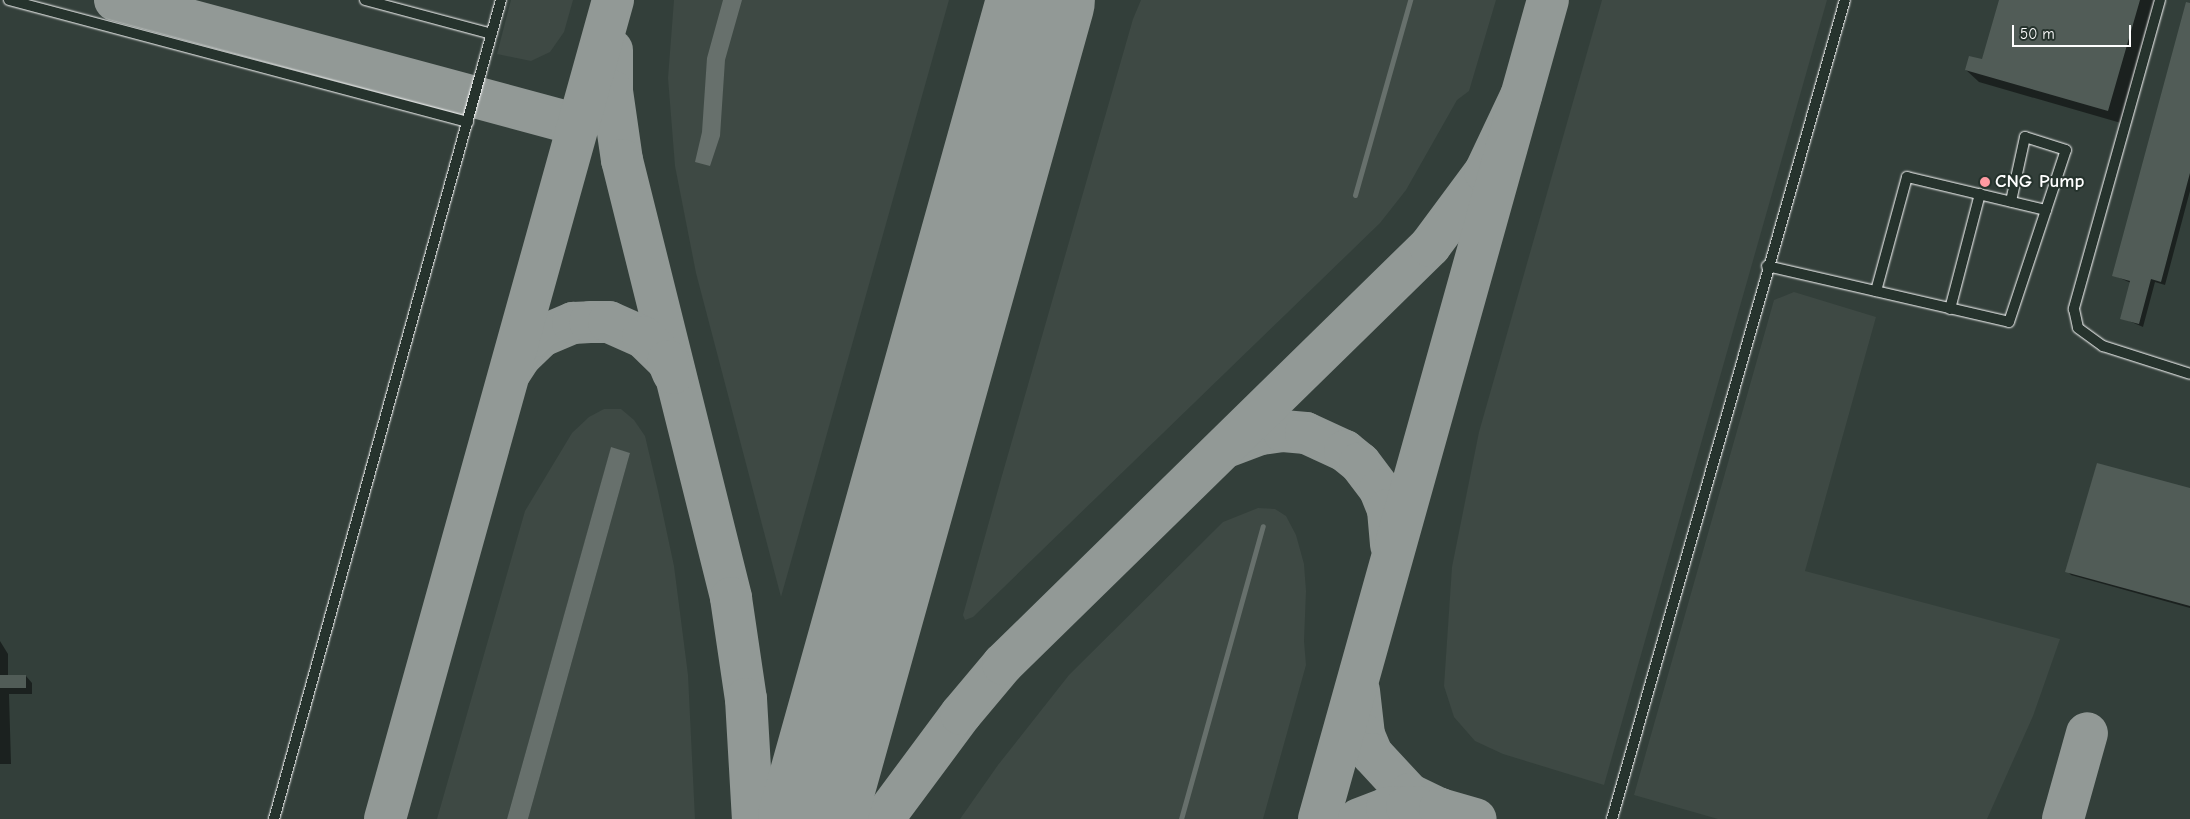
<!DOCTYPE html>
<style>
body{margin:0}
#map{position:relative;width:2190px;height:819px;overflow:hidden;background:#26332d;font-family:"Comic Neue",sans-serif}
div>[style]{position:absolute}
.built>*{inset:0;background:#333f3a}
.green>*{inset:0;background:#3e4944}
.water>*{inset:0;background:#67706c}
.shadow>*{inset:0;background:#0007}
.stream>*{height:5px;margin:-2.5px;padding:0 2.5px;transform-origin:2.5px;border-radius:2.5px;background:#67706c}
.taxiway>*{height:42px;margin:-21px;padding:0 21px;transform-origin:21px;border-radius:21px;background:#929996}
.runway>*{height:108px;margin:-54px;padding:0 54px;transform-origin:54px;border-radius:54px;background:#929996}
.building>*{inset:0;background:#515c57}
.roads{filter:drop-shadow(0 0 1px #fff) drop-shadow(0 0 1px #fff)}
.lane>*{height:10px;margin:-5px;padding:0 5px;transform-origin:5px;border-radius:5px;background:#26332d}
.dots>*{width:14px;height:14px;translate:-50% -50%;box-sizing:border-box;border:2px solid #26332d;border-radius:50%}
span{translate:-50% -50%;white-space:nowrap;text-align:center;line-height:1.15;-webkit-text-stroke:4px #26332d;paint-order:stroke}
.poi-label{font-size:19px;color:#fff;font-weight:700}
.left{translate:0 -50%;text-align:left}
.scale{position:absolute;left:2012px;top:25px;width:119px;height:22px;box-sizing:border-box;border:2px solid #fff;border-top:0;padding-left:6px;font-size:15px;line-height:18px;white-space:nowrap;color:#fff;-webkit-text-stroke:4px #26332d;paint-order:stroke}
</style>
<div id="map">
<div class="built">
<i style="clip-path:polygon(0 0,2190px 0,2190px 819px,0 819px)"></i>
</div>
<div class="green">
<i style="clip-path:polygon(511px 0,573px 0,564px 32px,550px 52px,531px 61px,497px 54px)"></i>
<i style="clip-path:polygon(674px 0,949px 0,781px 597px,696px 273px,675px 166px,668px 78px)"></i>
<i style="clip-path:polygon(1141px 0,1496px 0,1469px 91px,1457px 100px,1406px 190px,1380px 223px,973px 617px,965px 620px,963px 615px,1001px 479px,1133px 19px)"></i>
<i style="clip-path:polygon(1602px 0,1827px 0,1604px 785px,1503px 754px,1475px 741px,1454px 717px,1444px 686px,1452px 567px,1479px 432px)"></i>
<i style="clip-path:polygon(1794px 292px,1876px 317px,1805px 571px,2060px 639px,2033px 716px,1987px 819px,1718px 819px,1634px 795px,1774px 300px)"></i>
<i style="clip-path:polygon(604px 409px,621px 409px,634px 420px,645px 436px,658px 491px,674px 566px,688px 675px,695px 819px,528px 819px,630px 453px,611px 448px,507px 819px,437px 819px,525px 511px,572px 433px,589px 417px)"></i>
<i style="clip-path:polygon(1258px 508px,1275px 509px,1286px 516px,1296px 535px,1304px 564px,1306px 591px,1304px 641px,1306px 665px,1263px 819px,960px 819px,998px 765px,1069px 675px,1223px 522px)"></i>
</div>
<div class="water">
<i style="clip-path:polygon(723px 0,742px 0,725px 60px,720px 136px,710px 166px,695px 162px,702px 132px,707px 58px)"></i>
<i style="clip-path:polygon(611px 447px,630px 453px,528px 819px,507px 819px)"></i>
</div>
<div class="shadow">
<i style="clip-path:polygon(2000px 0,2156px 0,2121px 123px,1979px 82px,1966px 70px,1983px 61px)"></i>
<i style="clip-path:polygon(2190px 22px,2190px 191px,2165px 285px,2155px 282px,2143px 327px,2122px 318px,2131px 283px,2113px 275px)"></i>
<i style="clip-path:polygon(2190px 489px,2190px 608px,2071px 575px,2067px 571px)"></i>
<i style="clip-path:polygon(0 641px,8px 654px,8px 676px,26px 676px,32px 683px,32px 694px,9px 694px,11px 764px,0 764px)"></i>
</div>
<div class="stream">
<i style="left:1355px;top:195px;width:203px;rotate:-74.2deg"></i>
<i style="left:1181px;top:819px;width:304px;rotate:-74.4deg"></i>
</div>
<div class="taxiway">
<i style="left:115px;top:0;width:480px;rotate:15.1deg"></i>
<i style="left:612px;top:50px;width:41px;rotate:90deg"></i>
<i style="left:612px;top:91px;width:70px;rotate:81.8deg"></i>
<i style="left:622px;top:160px;width:451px;rotate:76deg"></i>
<i style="left:731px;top:598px;width:102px;rotate:81.6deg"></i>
<i style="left:746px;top:699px;width:120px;rotate:86.7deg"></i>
<i style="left:1014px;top:65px;width:66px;rotate:-81.3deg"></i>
<i style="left:996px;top:161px;width:173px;rotate:-68.9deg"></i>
<i style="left:511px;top:371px;width:17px;rotate:-57deg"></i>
<i style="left:520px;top:357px;width:30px;rotate:-44deg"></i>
<i style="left:542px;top:336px;width:34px;rotate:-23deg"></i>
<i style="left:573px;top:323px;width:17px;rotate:-3deg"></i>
<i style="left:590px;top:322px;width:19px"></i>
<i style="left:609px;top:322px;width:37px;rotate:24deg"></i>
<i style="left:643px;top:337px;width:35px;rotate:44deg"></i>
<i style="left:668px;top:361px;width:13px;rotate:67deg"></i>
<i style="left:1229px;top:446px;width:34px;rotate:-21deg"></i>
<i style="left:1261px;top:434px;width:22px;rotate:-8deg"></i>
<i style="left:1283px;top:431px;width:23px;rotate:5deg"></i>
<i style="left:1306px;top:433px;width:43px;rotate:24.8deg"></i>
<i style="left:1345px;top:451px;width:19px;rotate:39deg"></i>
<i style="left:1360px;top:463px;width:34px;rotate:53deg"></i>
<i style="left:1380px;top:490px;width:22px;rotate:68deg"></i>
<i style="left:1388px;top:510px;width:35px;rotate:85deg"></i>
<i style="left:1359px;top:691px;width:44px;rotate:83.5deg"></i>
<i style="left:1364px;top:735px;width:21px;rotate:67deg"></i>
<i style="left:1372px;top:754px;width:54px;rotate:47.2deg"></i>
<i style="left:1409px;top:794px;width:34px;rotate:26deg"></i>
<i style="left:385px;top:819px;width:850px;rotate:-74.44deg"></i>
<i style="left:883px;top:819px;width:131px;rotate:-53.4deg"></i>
<i style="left:961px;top:714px;width:65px;rotate:-50deg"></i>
<i style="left:1003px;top:664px;width:598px;rotate:-44.39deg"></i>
<i style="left:1430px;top:246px;width:92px;rotate:-53.4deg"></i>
<i style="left:1485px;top:172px;width:84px;rotate:-64.7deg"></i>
<i style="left:1319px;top:819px;width:850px;rotate:-74.38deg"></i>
<i style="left:1359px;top:819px;width:30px;rotate:-21deg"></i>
<i style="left:1387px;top:808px;width:20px;rotate:-3deg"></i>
<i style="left:1407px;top:807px;width:33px;rotate:3deg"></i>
<i style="left:1440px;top:809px;width:37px;rotate:16deg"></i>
<i style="left:2063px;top:819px;width:89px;rotate:-74.4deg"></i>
</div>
<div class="runway">
<i style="left:812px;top:819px;width:850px;rotate:-74.38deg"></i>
</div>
<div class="building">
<i style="clip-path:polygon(1999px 0,2140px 0,2108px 111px,1965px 70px,1969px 56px,1982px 59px)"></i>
<i style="clip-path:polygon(2186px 2px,2190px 3px,2190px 173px,2161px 282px,2151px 279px,2139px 324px,2120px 319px,2130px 281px,2112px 276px)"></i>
<i style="clip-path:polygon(2097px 463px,2190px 488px,2190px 606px,2065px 572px)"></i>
<i style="clip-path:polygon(0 675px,26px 675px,26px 688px,0 688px)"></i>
</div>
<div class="roads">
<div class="lane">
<i style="left:9px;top:0;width:475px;rotate:14.9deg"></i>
<i style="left:365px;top:0;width:131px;rotate:15deg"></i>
<i style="left:2160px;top:0;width:321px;rotate:105.6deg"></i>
<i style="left:2074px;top:309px;width:19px;rotate:78deg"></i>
<i style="left:2078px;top:328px;width:31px;rotate:36deg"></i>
<i style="left:2103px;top:346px;width:91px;rotate:17.8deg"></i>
<i style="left:1767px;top:266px;width:248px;rotate:13deg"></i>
<i style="left:2009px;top:322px;width:181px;rotate:-71.7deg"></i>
<i style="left:2066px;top:150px;width:43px;rotate:-162.4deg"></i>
<i style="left:2025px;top:137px;width:66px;rotate:102.3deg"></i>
<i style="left:1876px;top:291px;width:118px;rotate:-74.8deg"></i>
<i style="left:1907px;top:177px;width:143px;rotate:13.4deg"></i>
<i style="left:1950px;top:309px;width:119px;rotate:-75.4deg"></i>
<i style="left:274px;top:819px;width:850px;rotate:-74.51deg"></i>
<i style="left:1612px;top:819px;width:851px;rotate:-74.12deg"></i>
</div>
</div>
<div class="dots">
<i style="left:1985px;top:182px;background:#ff9aa2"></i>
</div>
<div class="poi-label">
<span class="left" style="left:1995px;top:182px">CNG Pump</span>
</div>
<div class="scale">50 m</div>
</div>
